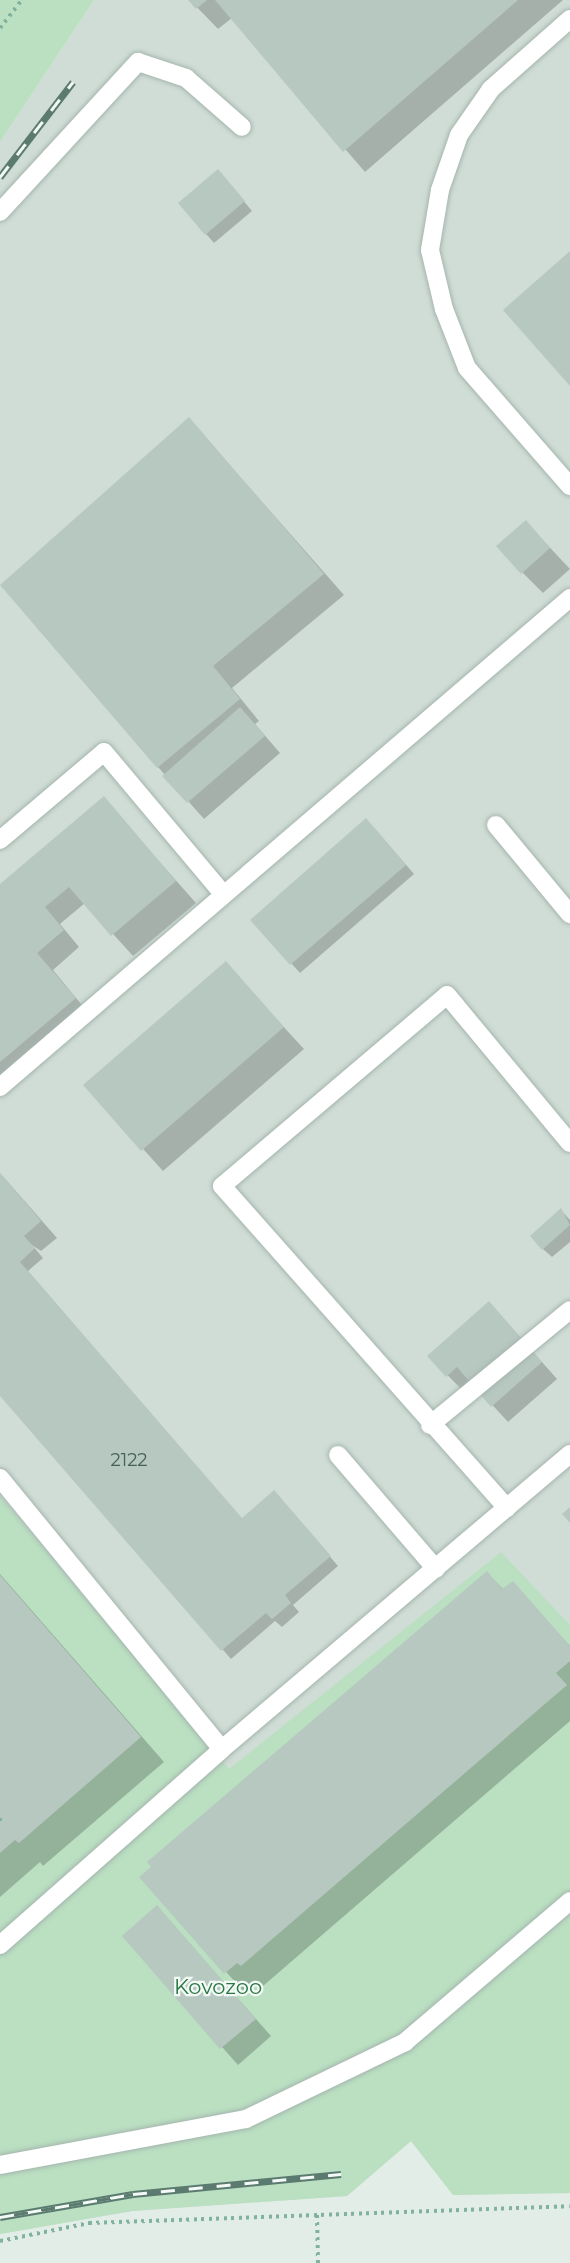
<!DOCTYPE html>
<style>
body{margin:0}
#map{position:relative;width:570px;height:2263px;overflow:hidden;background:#e2ede7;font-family:Montserrat,sans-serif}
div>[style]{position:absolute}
.built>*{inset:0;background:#d0ddd6}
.green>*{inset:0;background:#badfc1}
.shadow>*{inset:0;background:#0003}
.building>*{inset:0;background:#b7c8c0}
.path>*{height:4px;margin-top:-2px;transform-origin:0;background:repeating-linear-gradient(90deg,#81b29f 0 3px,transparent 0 7.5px)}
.roads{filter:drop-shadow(0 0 2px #a4b5ae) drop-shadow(0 0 2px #a4b5ae)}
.service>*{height:18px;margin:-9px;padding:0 9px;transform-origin:9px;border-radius:9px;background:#fff}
.rail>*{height:7px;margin-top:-3.5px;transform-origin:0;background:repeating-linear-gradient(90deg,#f3f9f6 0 14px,#5c7b70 0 28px);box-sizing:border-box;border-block:2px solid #5c7b70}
span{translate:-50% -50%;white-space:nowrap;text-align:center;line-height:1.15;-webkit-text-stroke:4.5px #f3f9f6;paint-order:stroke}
.number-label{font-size:18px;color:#466158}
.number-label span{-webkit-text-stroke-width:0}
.park-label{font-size:21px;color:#297841}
</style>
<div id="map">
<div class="built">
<i style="clip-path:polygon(94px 0,570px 0,570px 2193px,453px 2195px,411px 2141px,347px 2196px,132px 2211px,0 2234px,0 142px)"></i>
</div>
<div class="green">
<i style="clip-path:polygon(0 0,94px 0,0 142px)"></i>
<i style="clip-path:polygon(0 1496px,229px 1769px,501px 1552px,570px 1625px,570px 2193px,453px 2195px,411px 2141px,347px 2196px,132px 2211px,0 2234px)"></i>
</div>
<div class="shadow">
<i style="clip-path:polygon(190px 0,563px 0,365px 172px,232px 18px,218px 29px)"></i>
<i style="clip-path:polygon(226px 180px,252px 211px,214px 243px,206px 234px)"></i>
<i style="clip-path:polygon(189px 419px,344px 595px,232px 688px,259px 721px,255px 724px,280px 753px,204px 819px,158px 767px)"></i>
<i style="clip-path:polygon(526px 522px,570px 569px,543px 593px,522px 572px)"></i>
<i style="clip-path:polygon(103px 798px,196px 903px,133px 956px,85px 903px,60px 924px,79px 947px,53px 970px,91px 1016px,0 1092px,0 886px)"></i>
<i style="clip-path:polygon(375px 829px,414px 874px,300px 973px,252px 920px)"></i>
<i style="clip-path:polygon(226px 964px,304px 1049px,163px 1171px,85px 1085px)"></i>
<i style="clip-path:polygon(0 1173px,57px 1238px,41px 1251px,32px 1245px,43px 1258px,28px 1271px,242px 1519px,282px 1501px,338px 1566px,293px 1605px,299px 1612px,282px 1627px,275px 1621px,231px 1659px,0 1394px)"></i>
<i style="clip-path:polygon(561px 1210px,570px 1220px,570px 1242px,552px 1257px,543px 1249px)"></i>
<i style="clip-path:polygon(505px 1320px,557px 1379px,508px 1422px,473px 1384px,464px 1392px,429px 1356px)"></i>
<i style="clip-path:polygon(487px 1573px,504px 1590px,512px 1583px,570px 1646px,570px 1721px,263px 1986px,259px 1983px,246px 1994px,141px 1877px)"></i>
<i style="clip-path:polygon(0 1574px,164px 1762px,43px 1866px,40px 1862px,0 1897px)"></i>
<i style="clip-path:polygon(157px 1907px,271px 2036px,238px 2065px,124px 1936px)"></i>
</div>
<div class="building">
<i style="clip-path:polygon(188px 0,207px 0,196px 9px)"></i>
<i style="clip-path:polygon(215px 0,518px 0,343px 152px)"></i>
<i style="clip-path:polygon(218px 169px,245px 201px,205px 235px,178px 203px)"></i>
<i style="clip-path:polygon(570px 251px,570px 386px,503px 310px)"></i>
<i style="clip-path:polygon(189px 417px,324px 574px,213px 666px,240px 699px,157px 768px,0 585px)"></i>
<i style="clip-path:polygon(526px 520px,550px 548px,521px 574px,496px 546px)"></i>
<i style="clip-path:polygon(240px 707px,265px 736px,187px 803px,162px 776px)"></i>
<i style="clip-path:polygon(104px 796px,176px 881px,111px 936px,69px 887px,45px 907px,64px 930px,37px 953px,76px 998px,0 1062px,0 884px)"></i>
<i style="clip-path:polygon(366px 818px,406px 865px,290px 965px,250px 920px)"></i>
<i style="clip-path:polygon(226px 961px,284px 1027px,141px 1151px,83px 1085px)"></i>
<i style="clip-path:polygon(0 1173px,41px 1221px,24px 1236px,35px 1248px,20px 1262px,242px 1518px,274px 1490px,331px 1556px,285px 1595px,291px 1603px,272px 1619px,266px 1613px,221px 1651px,0 1396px)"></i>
<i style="clip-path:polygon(561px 1208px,570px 1225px,542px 1250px,530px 1236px)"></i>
<i style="clip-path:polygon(489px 1301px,542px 1362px,491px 1407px,457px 1367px,446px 1377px,427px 1356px)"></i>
<i style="clip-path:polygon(570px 1507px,570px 1523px,562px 1514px)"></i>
<i style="clip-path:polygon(487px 1571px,502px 1589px,513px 1581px,570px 1646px,570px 1661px,556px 1673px,567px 1685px,241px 1966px,237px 1963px,224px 1974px,139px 1877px,151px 1867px,147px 1862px)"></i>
<i style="clip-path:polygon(0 1575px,141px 1737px,19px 1843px,15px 1840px,0 1853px)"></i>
<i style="clip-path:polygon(157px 1905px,256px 2019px,220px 2049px,122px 1936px)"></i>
</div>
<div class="path">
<i style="left:0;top:28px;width:36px;rotate:-52deg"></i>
<i style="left:0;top:1818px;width:3px;rotate:90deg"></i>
<i style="left:317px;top:2215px;width:48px;rotate:88.8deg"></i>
<i style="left:0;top:2241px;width:91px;rotate:-11.4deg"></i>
<i style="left:89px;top:2223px;width:481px;rotate:-2deg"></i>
</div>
<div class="roads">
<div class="service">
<i style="left:570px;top:19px;width:106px;rotate:138.5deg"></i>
<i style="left:491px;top:89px;width:56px;rotate:124.8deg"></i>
<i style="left:459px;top:135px;width:58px;rotate:109.1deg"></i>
<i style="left:440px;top:190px;width:61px;rotate:99.5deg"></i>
<i style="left:430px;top:250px;width:61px;rotate:76.7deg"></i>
<i style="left:444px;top:309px;width:63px;rotate:68.7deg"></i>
<i style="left:467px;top:368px;width:157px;rotate:48.9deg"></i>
<i style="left:0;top:212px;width:204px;rotate:-47.4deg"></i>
<i style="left:138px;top:62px;width:51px;rotate:18.4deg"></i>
<i style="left:186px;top:78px;width:74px;rotate:41.2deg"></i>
<i style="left:496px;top:825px;width:116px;rotate:50.3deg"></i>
<i style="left:0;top:840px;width:136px;rotate:-40.2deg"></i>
<i style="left:104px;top:752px;width:185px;rotate:50deg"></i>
<i style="left:0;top:1087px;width:751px;rotate:-40.63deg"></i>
<i style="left:430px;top:1425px;width:181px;rotate:-39.4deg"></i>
<i style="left:338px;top:1455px;width:150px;rotate:49.3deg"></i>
<i style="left:0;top:1478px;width:350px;rotate:50.7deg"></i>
<i style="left:507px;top:1508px;width:430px;rotate:-131.5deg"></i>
<i style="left:222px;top:1186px;width:295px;rotate:-40.3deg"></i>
<i style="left:447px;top:995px;width:192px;rotate:50.3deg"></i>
<i style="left:0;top:1945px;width:296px;rotate:-41.4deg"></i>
<i style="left:222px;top:1749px;width:456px;rotate:-40.3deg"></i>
<i style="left:0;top:2165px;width:250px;rotate:-10.6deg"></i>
<i style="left:246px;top:2119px;width:177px;rotate:-25.8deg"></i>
<i style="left:405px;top:2042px;width:217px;rotate:-40.5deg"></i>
</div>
</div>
<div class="rail">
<i style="left:0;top:177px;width:120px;rotate:-52.5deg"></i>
<i style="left:0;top:2217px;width:135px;rotate:-9.8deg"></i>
<i style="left:133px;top:2194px;width:209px;rotate:-5.5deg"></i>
</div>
<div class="number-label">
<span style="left:129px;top:1460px">2122</span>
</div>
<div class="park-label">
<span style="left:218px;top:1987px">Kovozoo</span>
</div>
</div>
